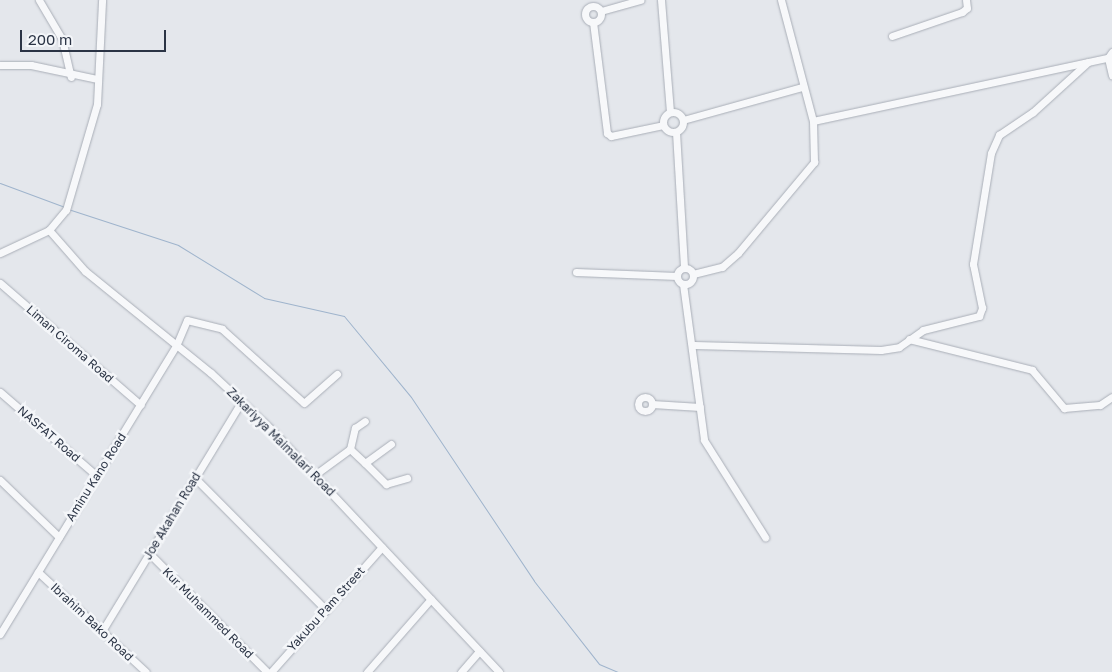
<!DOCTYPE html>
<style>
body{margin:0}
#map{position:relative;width:1112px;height:672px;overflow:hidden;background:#e4e7ec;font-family:"Golos Text",sans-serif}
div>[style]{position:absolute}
.stream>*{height:1px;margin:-0.5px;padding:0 0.5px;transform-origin:0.5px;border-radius:0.5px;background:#9fb4cc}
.roads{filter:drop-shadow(0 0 1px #a9aeb7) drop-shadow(0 0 1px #a9aeb7)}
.minor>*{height:7px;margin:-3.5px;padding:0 3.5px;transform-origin:3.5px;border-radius:3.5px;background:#f7f8fa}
.minor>.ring{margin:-3.5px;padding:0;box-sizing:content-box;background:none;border:7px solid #f7f8fa;border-radius:50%}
span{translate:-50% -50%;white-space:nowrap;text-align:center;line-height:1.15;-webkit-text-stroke:5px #f4f6f9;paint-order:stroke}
.street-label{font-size:12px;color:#2b3445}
.scale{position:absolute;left:20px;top:30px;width:146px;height:22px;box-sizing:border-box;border:2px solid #2b3445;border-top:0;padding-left:6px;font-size:15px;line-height:18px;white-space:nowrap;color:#2b3445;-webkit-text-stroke:4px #f4f6f9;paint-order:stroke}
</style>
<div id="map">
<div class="stream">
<i style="left:0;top:183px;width:69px;rotate:20.3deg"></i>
<i style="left:68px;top:209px;width:116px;rotate:18.1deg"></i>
<i style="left:178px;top:245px;width:101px;rotate:31.6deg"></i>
<i style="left:264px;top:298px;width:82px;rotate:12.7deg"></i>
<i style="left:344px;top:316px;width:105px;rotate:50.4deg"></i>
<i style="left:411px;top:397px;width:221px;rotate:56.2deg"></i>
<i style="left:534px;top:581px;width:105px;rotate:51.9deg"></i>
<i style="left:599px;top:664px;width:21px;rotate:23deg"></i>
</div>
<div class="roads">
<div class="minor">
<i style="left:39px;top:0;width:45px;rotate:59.5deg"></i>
<i style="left:62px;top:39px;width:39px;rotate:77deg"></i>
<i style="left:661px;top:0;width:112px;rotate:85.4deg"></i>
<i class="ring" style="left:585px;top:6px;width:9px;height:9px"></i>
<i style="left:601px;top:11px;width:41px;rotate:-15.8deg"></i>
<i style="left:593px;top:22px;width:112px;rotate:82.8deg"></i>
<i style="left:607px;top:133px;width:5px;rotate:37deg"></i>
<i style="left:611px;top:136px;width:53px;rotate:-11.9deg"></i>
<i style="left:892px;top:36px;width:74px;rotate:-18.9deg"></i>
<i style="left:962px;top:12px;width:6px;rotate:-39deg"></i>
<i style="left:967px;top:8px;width:8px;rotate:-97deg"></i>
<i style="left:1112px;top:52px;width:7px;rotate:124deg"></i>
<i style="left:1108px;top:58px;width:18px;rotate:77deg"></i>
<i style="left:0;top:65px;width:31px"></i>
<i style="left:31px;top:65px;width:67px;rotate:12deg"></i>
<i class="ring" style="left:663px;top:112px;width:13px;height:13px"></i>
<i style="left:683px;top:120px;width:123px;rotate:-15.5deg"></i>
<i style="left:813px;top:121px;width:302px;rotate:-12.1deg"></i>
<i style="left:676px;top:132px;width:136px;rotate:86.6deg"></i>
<i style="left:49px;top:230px;width:55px;rotate:48.7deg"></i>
<i style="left:85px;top:271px;width:162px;rotate:39deg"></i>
<i style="left:211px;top:373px;width:82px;rotate:43deg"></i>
<i style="left:271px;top:429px;width:333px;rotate:46.8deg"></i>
<i style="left:0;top:253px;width:54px;rotate:-25.1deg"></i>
<i style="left:49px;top:230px;width:26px;rotate:-50deg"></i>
<i style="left:66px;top:210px;width:110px;rotate:-73.7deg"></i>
<i style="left:97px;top:104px;width:104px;rotate:-87.2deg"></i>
<i class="ring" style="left:677px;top:268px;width:9px;height:9px"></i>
<i style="left:576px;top:272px;width:101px;rotate:2.3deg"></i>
<i style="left:693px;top:274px;width:30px;rotate:-14deg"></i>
<i style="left:722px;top:267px;width:21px;rotate:-41deg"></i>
<i style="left:738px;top:253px;width:119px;rotate:-50.1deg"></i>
<i style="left:814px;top:162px;width:41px;rotate:-91.4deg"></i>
<i style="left:813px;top:121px;width:125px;rotate:-104.8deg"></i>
<i style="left:0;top:283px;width:186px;rotate:40.9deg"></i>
<i style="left:683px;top:284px;width:157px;rotate:82.3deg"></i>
<i style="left:704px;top:440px;width:115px;rotate:57.8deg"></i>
<i style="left:909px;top:339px;width:127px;rotate:14.1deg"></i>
<i style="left:1032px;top:370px;width:50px;rotate:49.9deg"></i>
<i style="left:1064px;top:408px;width:36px;rotate:-5deg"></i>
<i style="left:1100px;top:405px;width:14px;rotate:-34deg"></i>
<i style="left:694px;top:345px;width:187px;rotate:1.5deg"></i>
<i style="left:881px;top:350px;width:18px;rotate:-9deg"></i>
<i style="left:899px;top:347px;width:29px;rotate:-35deg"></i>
<i style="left:923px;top:330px;width:58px;rotate:-14deg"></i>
<i style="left:979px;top:316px;width:9px;rotate:-69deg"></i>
<i style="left:982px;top:308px;width:45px;rotate:-101.6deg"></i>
<i style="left:973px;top:264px;width:112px;rotate:-80.8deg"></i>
<i style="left:991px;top:153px;width:20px;rotate:-66deg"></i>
<i style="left:999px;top:135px;width:41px;rotate:-34.1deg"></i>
<i style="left:1033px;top:112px;width:74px;rotate:-42.3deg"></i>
<i style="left:0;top:392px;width:128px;rotate:40.9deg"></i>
<i class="ring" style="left:638px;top:397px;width:7px;height:7px"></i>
<i style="left:652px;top:404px;width:48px;rotate:3.6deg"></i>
<i style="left:391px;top:444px;width:32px;rotate:144deg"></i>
<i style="left:365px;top:463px;width:30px;rotate:45deg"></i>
<i style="left:386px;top:484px;width:22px;rotate:-16deg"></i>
<i style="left:350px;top:449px;width:22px;rotate:-77deg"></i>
<i style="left:355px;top:428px;width:12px;rotate:-35deg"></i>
<i style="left:316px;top:474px;width:42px;rotate:-36.3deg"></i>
<i style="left:350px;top:449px;width:21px;rotate:43deg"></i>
<i style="left:195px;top:478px;width:186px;rotate:45.2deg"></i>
<i style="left:0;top:480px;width:82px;rotate:44deg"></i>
<i style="left:149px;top:553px;width:168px;rotate:45.2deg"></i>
<i style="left:38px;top:572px;width:147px;rotate:42.8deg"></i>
<i style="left:102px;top:631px;width:268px;rotate:-58.7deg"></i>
<i style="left:0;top:634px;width:338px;rotate:-58.6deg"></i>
<i style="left:176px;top:346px;width:28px;rotate:-67deg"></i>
<i style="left:187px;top:320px;width:36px;rotate:14deg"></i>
<i style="left:222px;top:329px;width:110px;rotate:42.1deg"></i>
<i style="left:304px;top:403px;width:44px;rotate:-41.3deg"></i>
<i style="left:271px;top:672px;width:167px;rotate:-48.4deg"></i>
<i style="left:367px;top:672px;width:97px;rotate:-48.8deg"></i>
<i style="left:461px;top:672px;width:28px;rotate:-49deg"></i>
</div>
</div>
<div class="street-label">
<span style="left:70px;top:344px;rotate:41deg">Liman Ciroma Road</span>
<span style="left:49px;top:434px;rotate:41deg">NASFAT Road</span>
<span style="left:281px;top:442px;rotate:45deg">Zakariyya Maimalari Road</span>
<span style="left:96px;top:477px;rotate:-58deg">Aminu Kano Road</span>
<span style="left:172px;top:516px;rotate:-59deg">Joe Akahan Road</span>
<span style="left:326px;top:609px;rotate:-48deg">Yakubu Pam Street</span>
<span style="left:208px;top:613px;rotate:45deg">Kur Muhammed Road</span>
<span style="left:92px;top:622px;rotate:43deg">Ibrahim Bako Road</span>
</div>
<div class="scale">200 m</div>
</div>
